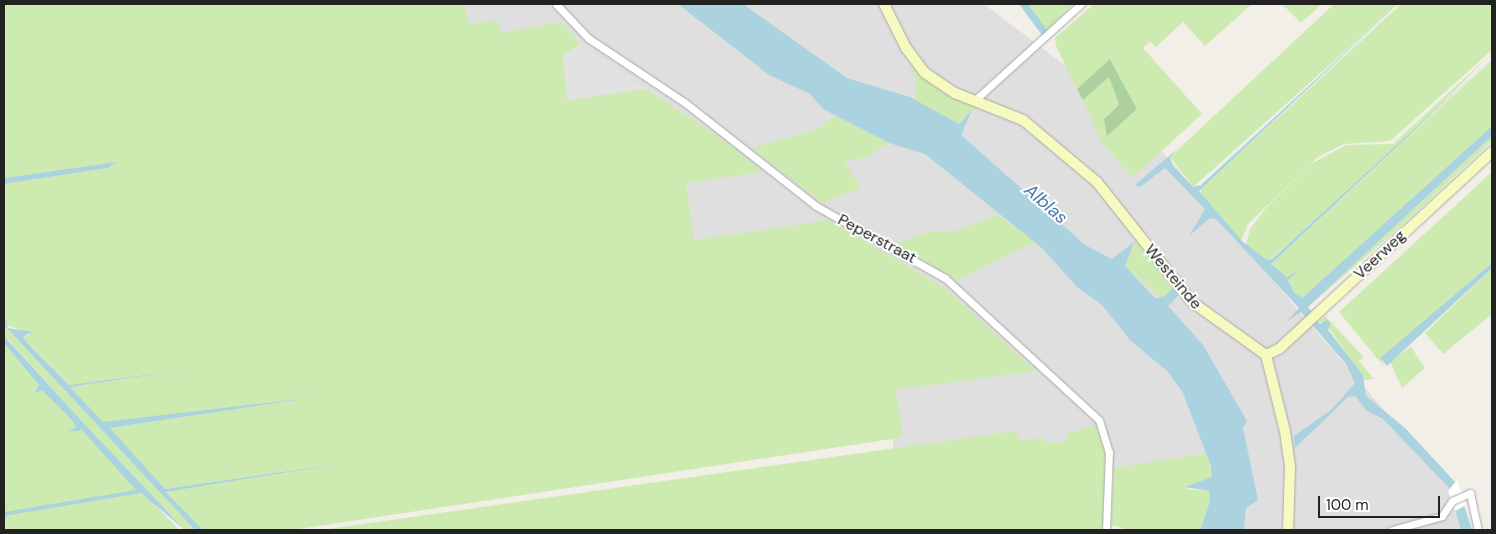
<!DOCTYPE html>
<style>
body{margin:0}
#map{position:relative;width:1496px;height:534px;overflow:hidden;background:#f2efe9;font-family:"DM Sans",sans-serif}
div>[style]{position:absolute}
.residential>*{inset:0;background:#e0dfdf}
.grass>*{inset:0;background:#cdebb0}
.forest>*{inset:0;background:#add19e}
.parking>*{inset:0;background:#e2e2e2}
.water>*{inset:0;background:#aad3df}
.pier>*{inset:0;background:#fff}
.roads{filter:drop-shadow(0 0 1px #a9a9a9) drop-shadow(0 0 1px #a9a9a9)}
.street>*{height:7px;margin:-3.5px;padding:0 3.5px;transform-origin:3.5px;border-radius:3.5px;background:#fff}
.secondary>*{height:10px;margin:-5px;padding:0 5px;transform-origin:5px;border-radius:5px;background:#f7fabf}
span{translate:-50% -50%;white-space:nowrap;text-align:center;line-height:1.15;-webkit-text-stroke:4px #fff;paint-order:stroke}
.street-label{font-size:16px;color:#222}
.water-label{font-size:18px;color:#4a7aab;font-style:italic}
.frame{position:absolute;inset:0;border:5px solid #222;pointer-events:none}
.scale{position:absolute;left:1318px;top:496px;width:122px;height:22px;box-sizing:border-box;border:2px solid #222;border-top:0;padding-left:6px;font-size:15px;line-height:18px;white-space:nowrap;color:#222;-webkit-text-stroke:4px #fff;paint-order:stroke}
</style>
<div id="map">
<div class="residential">
<i style="clip-path:polygon(456px 4px,984px 4px,1132px 116px,1450px 487px,1464px 530px,1214px 530px,1208px 460px,1103px 475px,894px 459px,884px 307px,688px 244px,464px 44px)"></i>
</div>
<div class="grass">
<i style="clip-path:polygon(4px 4px,465px 4px,468px 24px,497px 20px,500px 33px,562px 22px,580px 44px,563px 56px,567px 100px,646px 89px,725px 141px,762px 172px,686px 183px,694px 240px,829px 220px,945px 288px,1036px 371px,895px 390px,903px 433px,898px 438px,292px 530px,203px 530px,166px 492px,349px 462px,165px 489px,109px 428px,313px 397px,103px 423px,69px 387px,187px 369px,69px 385px,28px 344px,23px 337px,31px 334px,5px 324px,4px 184px,108px 168px,116px 163px,4px 178px)"></i>
<i style="clip-path:polygon(1028px 4px,1073px 4px,1048px 31px)"></i>
<i style="clip-path:polygon(1094px 4px,1252px 4px,1205px 46px,1183px 22px,1156px 47px,1150px 41px,1143px 48px,1202px 114px,1133px 177px,1101px 143px,1083px 100px,1109px 77px,1119px 105px,1107px 115px,1137px 109px,1111px 60px,1077px 89px,1056px 46px,1055px 38px)"></i>
<i style="clip-path:polygon(1282px 4px,1322px 4px,1301px 23px)"></i>
<i style="clip-path:polygon(1334px 4px,1398px 4px,1193px 187px,1170px 157px)"></i>
<i style="clip-path:polygon(1401px 4px,1492px 4px,1492px 50px,1390px 141px,1344px 144px,1318px 157px,1248px 224px,1241px 241px,1201px 195px,1201px 189px)"></i>
<i style="clip-path:polygon(1492px 53px,1401px 144px,1492px 60px,1492px 126px,1303px 297px,1295px 294px,1288px 280px,1300px 268px,1287px 277px,1271px 264px,1394px 150px,1271px 259px,1267px 260px,1246px 245px,1250px 229px,1265px 209px,1311px 164px,1346px 145px,1393px 144px)"></i>
<i style="clip-path:polygon(907px 64px,943px 93px,976px 106px,959px 124px,916px 101px,916px 79px)"></i>
<i style="clip-path:polygon(835px 116px,889px 143px,864px 158px,844px 161px,861px 188px,823px 203px,751px 148px,816px 130px)"></i>
<i style="clip-path:polygon(1492px 136px,1492px 141px,1400px 227px,1308px 307px)"></i>
<i style="clip-path:polygon(1492px 172px,1492px 263px,1380px 358px,1385px 368px,1339px 312px)"></i>
<i style="clip-path:polygon(998px 215px,1035px 242px,956px 281px,897px 243px,931px 231px,951px 232px)"></i>
<i style="clip-path:polygon(1136px 240px,1173px 288px,1161px 298px,1125px 266px)"></i>
<i style="clip-path:polygon(1492px 268px,1492px 314px,1443px 354px,1425px 333px)"></i>
<i style="clip-path:polygon(1325px 316px,1364px 357px,1359px 361px,1374px 379px,1365px 380px,1328px 327px,1319px 321px)"></i>
<i style="clip-path:polygon(4px 325px,195px 530px,185px 530px,91px 431px,4px 335px)"></i>
<i style="clip-path:polygon(4px 341px,102px 449px,179px 530px,4px 530px)"></i>
<i style="clip-path:polygon(1411px 347px,1425px 368px,1402px 388px,1390px 362px)"></i>
<i style="clip-path:polygon(1096px 425px,1106px 457px,1103px 530px,321px 530px,1015px 431px,1021px 441px,1044px 437px,1046px 443px,1066px 441px,1068px 433px)"></i>
<i style="clip-path:polygon(1207px 453px,1212px 477px,1186px 489px,1209px 491px,1210px 501px,1200px 530px,1130px 530px,1111px 525px,1114px 468px)"></i>
</div>
<div class="forest">
<i style="clip-path:polygon(1110px 59px,1137px 109px,1107px 136px,1104px 119px,1119px 105px,1109px 77px,1083px 100px,1077px 89px)"></i>
</div>
<div class="parking">
<i style="clip-path:polygon(580px 44px,646px 89px,567px 100px,563px 56px)"></i>
</div>
<div class="water">
<i style="clip-path:polygon(678px 4px,743px 4px,847px 78px,910px 97px,959px 124px,972px 110px,961px 135px,1085px 245px,1112px 259px,1134px 242px,1125px 266px,1155px 298px,1165px 296px,1173px 288px,1179px 295px,1168px 306px,1203px 345px,1247px 421px,1243px 428px,1258px 500px,1246px 508px,1244px 530px,1200px 530px,1210px 501px,1209px 491px,1185px 487px,1212px 477px,1211px 466px,1183px 393px,1168px 372px,1130px 340px,1102px 305px,1077px 287px,1043px 249px,925px 154px,889px 143px,823px 109px,810px 94px,769px 75px)"></i>
<i style="clip-path:polygon(1019px 4px,1028px 4px,1048px 31px,1042px 35px)"></i>
<i style="clip-path:polygon(1398px 4px,1199px 191px,1242px 241px,1267px 260px,1272px 259px,1492px 58px,1271px 264px,1287px 277px,1301px 268px,1288px 280px,1295px 294px,1303px 297px,1492px 126px,1492px 136px,1308px 307px,1320px 324px,1326px 320px,1331px 323px,1328px 330px,1363px 375px,1366px 396px,1405px 428px,1457px 484px,1472px 530px,1461px 530px,1449px 488px,1383px 419px,1367px 411px,1355px 396px,1348px 397px,1295px 448px,1294px 436px,1331px 410px,1355px 383px,1346px 364px,1301px 312px,1286px 322px,1299px 308px,1216px 219px,1210px 218px,1189px 236px,1205px 209px,1165px 168px,1140px 187px,1135px 185px,1177px 149px,1170px 157px,1173px 166px,1193px 187px,1201px 185px)"></i>
<i style="clip-path:polygon(117px 162px,108px 168px,4px 184px,4px 178px)"></i>
<i style="clip-path:polygon(1492px 263px,1492px 268px,1387px 366px,1380px 358px)"></i>
<i style="clip-path:polygon(4px 317px,8px 328px,32px 332px,23px 337px,28px 344px,69px 385px,189px 369px,70px 387px,103px 422px,315px 397px,110px 428px,165px 489px,350px 462px,166px 492px,203px 530px,195px 530px,4px 325px)"></i>
<i style="clip-path:polygon(4px 336px,91px 431px,185px 530px,141px 493px,4px 516px,4px 512px,136px 490px,82px 430px,69px 432px,76px 427px,72px 420px,43px 391px,35px 392px,39px 385px,4px 343px)"></i>
</div>
<div class="pier">
<i style="clip-path:polygon(1457px 480px,1466px 505px,1455px 511px,1448px 491px)"></i>
</div>
<div class="roads">
<div class="street">
<i style="left:556px;top:4px;width:47px;rotate:46.7deg"></i>
<i style="left:588px;top:38px;width:115px;rotate:33.7deg"></i>
<i style="left:684px;top:102px;width:168px;rotate:38.2deg"></i>
<i style="left:816px;top:206px;width:148px;rotate:29.2deg"></i>
<i style="left:945px;top:278px;width:209px;rotate:42.7deg"></i>
<i style="left:1099px;top:420px;width:34px;rotate:73deg"></i>
<i style="left:1109px;top:452px;width:78px;rotate:92.2deg"></i>
<i style="left:975px;top:100px;width:143px;rotate:-42.2deg"></i>
<i style="left:1392px;top:530px;width:52px;rotate:-15.6deg"></i>
<i style="left:1442px;top:516px;width:18px;rotate:-56deg"></i>
<i style="left:1452px;top:501px;width:20px;rotate:-24deg"></i>
<i style="left:1470px;top:493px;width:38px;rotate:78deg"></i>
</div>
<div class="secondary">
<i style="left:884px;top:4px;width:49px;rotate:63.4deg"></i>
<i style="left:906px;top:48px;width:31px;rotate:53deg"></i>
<i style="left:925px;top:73px;width:36px;rotate:34deg"></i>
<i style="left:955px;top:93px;width:73px;rotate:21.7deg"></i>
<i style="left:1023px;top:120px;width:97px;rotate:40deg"></i>
<i style="left:1097px;top:182px;width:153px;rotate:51.6deg"></i>
<i style="left:1192px;top:302px;width:91px;rotate:35.6deg"></i>
<i style="left:1266px;top:355px;width:14px;rotate:-25deg"></i>
<i style="left:1279px;top:349px;width:290px;rotate:-42.8deg"></i>
<i style="left:1266px;top:355px;width:78px;rotate:76deg"></i>
<i style="left:1285px;top:431px;width:36px;rotate:82deg"></i>
<i style="left:1290px;top:467px;width:63px;rotate:91.8deg"></i>
</div>
</div>
<div class="street-label">
<span style="left:877px;top:239px;rotate:28deg">Peperstraat</span>
<span style="left:1380px;top:255px;rotate:-43deg">Veerweg</span>
<span style="left:1173px;top:277px;rotate:50deg">Westeinde</span>
</div>
<div class="water-label">
<span style="left:1046px;top:204px;rotate:41deg">Alblas</span>
</div>
<div class="frame"></div>
<div class="scale">100 m</div>
</div>
